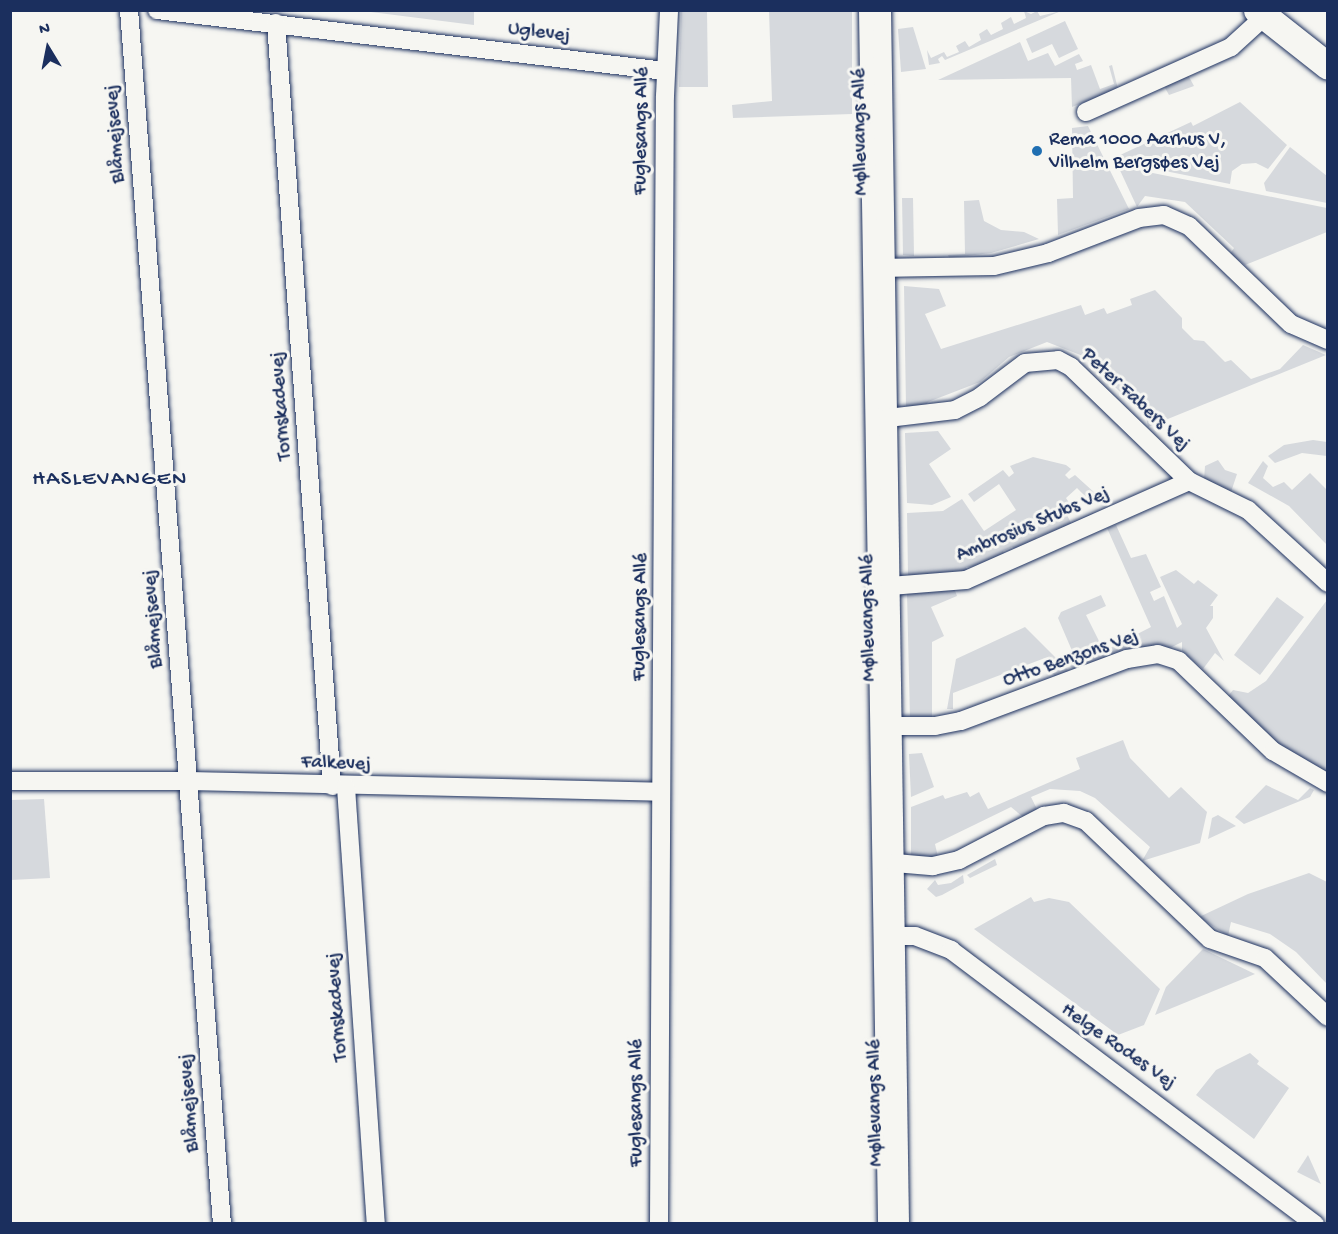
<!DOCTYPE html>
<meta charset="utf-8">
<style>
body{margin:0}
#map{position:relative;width:1338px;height:1234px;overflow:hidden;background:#f6f6f2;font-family:"Gochi Hand",sans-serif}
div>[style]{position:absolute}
.green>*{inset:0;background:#d6d9dd}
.roads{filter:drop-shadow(0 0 2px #1b2f5e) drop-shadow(0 0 2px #1b2f5e)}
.street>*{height:18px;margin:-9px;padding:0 9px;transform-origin:9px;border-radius:9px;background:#f6f6f2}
.secondary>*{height:27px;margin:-13.5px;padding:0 13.5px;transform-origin:13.5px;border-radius:13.5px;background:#f6f6f2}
.dots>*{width:16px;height:16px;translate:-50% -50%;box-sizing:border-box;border:3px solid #f6f6f2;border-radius:50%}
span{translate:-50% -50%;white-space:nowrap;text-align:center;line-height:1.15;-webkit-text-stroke:6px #f6f6f2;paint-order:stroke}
.street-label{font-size:20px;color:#1b2f5e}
.poi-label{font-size:20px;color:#1b2f5e}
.left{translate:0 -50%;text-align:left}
.quarter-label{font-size:22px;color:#1b2f5e;letter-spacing:1.5px}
.frame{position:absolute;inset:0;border:12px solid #1b2f5e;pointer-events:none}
.north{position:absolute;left:18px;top:18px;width:60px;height:60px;-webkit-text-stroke:4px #f6f6f2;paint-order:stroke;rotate:350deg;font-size:16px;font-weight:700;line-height:24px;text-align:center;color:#1b2f5e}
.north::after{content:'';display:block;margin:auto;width:21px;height:27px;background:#1b2f5e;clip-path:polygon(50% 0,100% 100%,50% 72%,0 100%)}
</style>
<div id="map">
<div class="green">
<i style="clip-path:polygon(681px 10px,707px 11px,708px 87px,679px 87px)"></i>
<i style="clip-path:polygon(363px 11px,474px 11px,474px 25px)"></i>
<i style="clip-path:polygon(769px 11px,852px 11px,852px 114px,733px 118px,732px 105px,772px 101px)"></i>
<i style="clip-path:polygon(1024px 11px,1031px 14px,1037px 11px,1040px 16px,1061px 11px,945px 60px,942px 56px,938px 59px,940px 63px,929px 65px,927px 50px,931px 58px,944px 52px,947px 57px,959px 52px,956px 46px,965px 41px,969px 47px,981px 40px,979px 34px,987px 29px,991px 35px,1003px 29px,1001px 23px,1011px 17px,1014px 24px,1026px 18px)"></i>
<i style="clip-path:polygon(1065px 21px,1078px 49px,1059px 58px,1052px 44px,1032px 53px,1026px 39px)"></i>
<i style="clip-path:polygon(913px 27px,926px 69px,901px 72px,898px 29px)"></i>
<i style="clip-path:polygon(1020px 42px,1028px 61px,1048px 53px,1055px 66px,1079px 54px,1083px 61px,1075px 64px,1077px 70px,1091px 65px,1100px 89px,1114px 84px,1109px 66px,1112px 65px,1118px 89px,1072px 107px,1071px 78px,938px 80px)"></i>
<i style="clip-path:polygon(1188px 75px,1194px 86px,1169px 95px,1164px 86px)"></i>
<i style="clip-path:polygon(1240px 102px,1287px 145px,1268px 169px,1256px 163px,1242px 164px,1232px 171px,1230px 184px,1120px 162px,1118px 156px,1191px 122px,1193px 126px)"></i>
<i style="clip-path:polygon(1088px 126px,1129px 209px,1058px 235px,1057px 199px,1073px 198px,1072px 128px)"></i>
<i style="clip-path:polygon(1290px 147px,1327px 176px,1327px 203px,1266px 191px,1264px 183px)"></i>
<i style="clip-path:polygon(1118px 166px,1327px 208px,1327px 232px,1245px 265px,1230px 254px,1234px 248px,1185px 202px,1145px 196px,1137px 207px)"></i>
<i style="clip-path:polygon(902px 198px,913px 198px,914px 256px,903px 255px)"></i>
<i style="clip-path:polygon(979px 200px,984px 221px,1001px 230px,1024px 232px,1039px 239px,991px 253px,949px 258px,948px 255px,965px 254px,964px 201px)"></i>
<i style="clip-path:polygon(904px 286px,939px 289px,946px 306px,925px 314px,941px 349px,1081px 305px,1085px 315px,1104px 308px,1107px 314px,1132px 305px,1130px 299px,1155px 290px,1182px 318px,1182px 328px,1194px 340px,1204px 341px,1225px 362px,1231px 360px,1251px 379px,1280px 369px,1303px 345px,1326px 355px,1148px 427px,1146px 417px,1083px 356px,1047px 342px,1009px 357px,980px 382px,928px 402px,925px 407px,906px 408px)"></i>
<i style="clip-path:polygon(938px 431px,951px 449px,929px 464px,951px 497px,932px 505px,907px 503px,905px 433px)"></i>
<i style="clip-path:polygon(1313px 440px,1327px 442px,1327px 456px,1302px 453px,1275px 463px,1268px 456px,1284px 445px)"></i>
<i style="clip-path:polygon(1033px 457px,1066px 465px,1071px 469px,1065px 475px,1069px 479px,1075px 475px,1096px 494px,1089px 500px,1077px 488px,1066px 498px,1073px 509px,1066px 513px,1071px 523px,1093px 513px,1095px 517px,1036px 537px,1038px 542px,1017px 550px,1012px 547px,1003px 551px,1005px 555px,981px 566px,966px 567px,968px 572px,908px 576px,907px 513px,943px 511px,962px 499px,984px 531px,1016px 510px,999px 484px,974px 502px,968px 494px,1003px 470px,1009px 477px,1014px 473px,1010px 466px)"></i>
<i style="clip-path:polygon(1218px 460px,1225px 470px,1237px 474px,1231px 492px,1204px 480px,1205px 466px)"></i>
<i style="clip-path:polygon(1263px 461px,1268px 466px,1263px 478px,1273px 487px,1284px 482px,1292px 490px,1310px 473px,1327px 490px,1327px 545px,1289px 506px,1248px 483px)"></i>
<i style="clip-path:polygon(1116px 525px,1131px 558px,1146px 554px,1161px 587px,1150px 592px,1154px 601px,1164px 596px,1177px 628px,1182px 624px,1160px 577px,1176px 570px,1194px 584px,1198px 580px,1218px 595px,1210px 606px,1213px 606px,1213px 618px,1206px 628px,1224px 661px,1215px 653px,1203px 669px,1182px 651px,1182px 642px,1170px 648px,1137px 647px,1073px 669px,1063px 659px,1073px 653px,1058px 618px,1061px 612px,1101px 595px,1106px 606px,1086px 615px,1104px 651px,1151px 627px,1107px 528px)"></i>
<i style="clip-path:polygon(954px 588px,957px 596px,931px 607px,944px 636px,932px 642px,932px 720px,910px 720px,907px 592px)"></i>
<i style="clip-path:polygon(1277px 597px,1304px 617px,1260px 675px,1234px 655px)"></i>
<i style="clip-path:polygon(1327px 600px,1327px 777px,1275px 745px,1224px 701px,1233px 690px,1248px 693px,1266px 681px)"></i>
<i style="clip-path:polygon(1025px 627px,1069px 671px,1054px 677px,1051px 658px,1045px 658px,953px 693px,953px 709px,947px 709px,956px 659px)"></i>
<i style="clip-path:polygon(1123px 740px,1130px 758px,1169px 798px,1181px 787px,1207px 812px,1200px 843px,1142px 861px,1150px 847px,1095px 798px,1080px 791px,1050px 789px,1031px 797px,1037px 809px,1023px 817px,1011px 807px,935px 844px,938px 857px,911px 856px,911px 807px,943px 795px,945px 799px,967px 792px,970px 797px,979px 792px,988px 809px,1080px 769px,1076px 758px)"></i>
<i style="clip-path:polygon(922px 753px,934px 787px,911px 797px,909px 754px)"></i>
<i style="clip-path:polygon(1266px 785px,1298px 800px,1310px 788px,1314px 790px,1310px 797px,1244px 824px,1235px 817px)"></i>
<i style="clip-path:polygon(44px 799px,50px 878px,11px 880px,11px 800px)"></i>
<i style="clip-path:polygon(1218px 815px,1236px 826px,1208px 839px,1212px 818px)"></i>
<i style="clip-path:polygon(995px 859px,997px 865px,970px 878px,967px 875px)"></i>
<i style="clip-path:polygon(1309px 873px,1327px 882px,1327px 984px,1296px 952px,1270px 934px,1231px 922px,1228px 936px,1199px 917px,1248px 894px)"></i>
<i style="clip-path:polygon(963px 875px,964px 883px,942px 895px,936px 897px,927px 889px,935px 880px,938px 885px,951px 883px)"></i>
<i style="clip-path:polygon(1031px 897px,1034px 902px,1049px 898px,1069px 902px,1160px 989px,1144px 1025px,1118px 1035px,974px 929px)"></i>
<i style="clip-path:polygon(1203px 949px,1255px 974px,1155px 1015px,1166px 987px)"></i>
<i style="clip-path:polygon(1250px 1053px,1259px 1061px,1257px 1064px,1289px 1088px,1254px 1139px,1196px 1095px,1216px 1070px)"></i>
<i style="clip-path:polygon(1308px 1155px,1321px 1184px,1297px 1172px)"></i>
</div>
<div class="roads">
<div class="street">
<i style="left:129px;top:10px;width:1218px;rotate:85.62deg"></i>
<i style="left:157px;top:10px;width:512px;rotate:6.85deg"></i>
<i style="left:868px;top:10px;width:1214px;rotate:89.1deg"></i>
<i style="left:882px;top:10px;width:1214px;rotate:89.15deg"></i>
<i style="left:276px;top:23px;width:765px;rotate:85.8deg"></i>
<i style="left:1086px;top:112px;width:159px;rotate:-24.1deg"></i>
<i style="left:1231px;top:47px;width:46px;rotate:-42.4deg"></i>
<i style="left:876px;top:268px;width:118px;rotate:-1deg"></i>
<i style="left:994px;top:266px;width:56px;rotate:-13.5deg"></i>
<i style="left:1048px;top:253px;width:97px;rotate:-21deg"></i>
<i style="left:1139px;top:218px;width:25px;rotate:-7deg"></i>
<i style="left:1164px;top:215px;width:27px;rotate:24deg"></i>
<i style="left:1189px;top:226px;width:141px;rotate:43.9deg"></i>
<i style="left:1291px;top:324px;width:40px;rotate:23.4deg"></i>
<i style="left:888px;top:418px;width:67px;rotate:-6.8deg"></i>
<i style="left:955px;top:410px;width:28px;rotate:-27deg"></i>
<i style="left:980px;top:397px;width:56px;rotate:-37.1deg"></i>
<i style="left:1025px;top:363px;width:33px;rotate:-5deg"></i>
<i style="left:1058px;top:360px;width:15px;rotate:28deg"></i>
<i style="left:1071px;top:367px;width:164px;rotate:44deg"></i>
<i style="left:1189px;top:481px;width:66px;rotate:26.2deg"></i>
<i style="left:1248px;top:510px;width:108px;rotate:42.4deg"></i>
<i style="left:890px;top:586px;width:76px;rotate:-4.5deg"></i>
<i style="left:966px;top:580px;width:244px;rotate:-23.9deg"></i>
<i style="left:894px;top:726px;width:41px"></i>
<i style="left:935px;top:726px;width:26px;rotate:-11deg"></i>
<i style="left:961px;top:721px;width:177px;rotate:-20.5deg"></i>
<i style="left:1127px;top:659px;width:31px;rotate:-9deg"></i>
<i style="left:1158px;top:654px;width:22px;rotate:18deg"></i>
<i style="left:1179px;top:661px;width:130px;rotate:43.8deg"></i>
<i style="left:1273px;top:751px;width:64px;rotate:30.2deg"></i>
<i style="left:10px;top:781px;width:179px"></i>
<i style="left:189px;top:781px;width:472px;rotate:1.3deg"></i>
<i style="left:346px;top:787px;width:438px;rotate:86.1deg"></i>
<i style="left:895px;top:863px;width:38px;rotate:5deg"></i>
<i style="left:933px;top:866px;width:27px;rotate:-13deg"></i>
<i style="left:959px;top:860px;width:96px;rotate:-27.4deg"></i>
<i style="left:1044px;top:816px;width:20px;rotate:-9deg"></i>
<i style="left:1064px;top:813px;width:23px;rotate:20deg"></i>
<i style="left:1086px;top:821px;width:171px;rotate:43.6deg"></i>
<i style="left:1210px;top:939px;width:58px;rotate:19.1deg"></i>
<i style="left:1265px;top:958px;width:86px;rotate:43.1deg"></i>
<i style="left:884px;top:936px;width:31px"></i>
<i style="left:915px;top:936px;width:39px;rotate:21deg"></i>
<i style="left:951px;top:950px;width:456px;rotate:37deg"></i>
<i style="left:659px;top:1224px;width:1128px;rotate:-89.7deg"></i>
<i style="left:665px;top:96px;width:86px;rotate:-87.3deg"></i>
</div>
<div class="secondary">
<i style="left:1257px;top:10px;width:90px;rotate:38.3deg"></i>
</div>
</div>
<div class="dots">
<i style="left:1037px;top:151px;background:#1f6fb2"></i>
</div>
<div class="street-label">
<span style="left:539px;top:33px;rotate:7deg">Uglevej</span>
<span style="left:642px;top:131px;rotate:-89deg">Fuglesangs Allé</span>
<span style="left:861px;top:132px;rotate:-91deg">Møllevangs Allé</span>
<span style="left:116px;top:134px;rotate:-94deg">Blåmejsevej</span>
<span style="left:1135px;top:400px;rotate:43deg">Peter Fabers Vej</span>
<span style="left:282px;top:406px;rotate:-94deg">Tornskadevej</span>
<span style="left:1033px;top:525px;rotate:-23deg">Ambrosius Stubs Vej</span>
<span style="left:641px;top:617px;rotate:-89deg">Fuglesangs Allé</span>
<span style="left:869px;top:618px;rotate:-91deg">Møllevangs Allé</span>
<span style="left:154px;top:619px;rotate:-94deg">Blåmejsevej</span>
<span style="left:1071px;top:659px;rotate:-19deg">Otto Benzons Vej</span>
<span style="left:336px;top:764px;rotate:2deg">Falkevej</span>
<span style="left:338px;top:1007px;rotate:-94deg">Tornskadevej</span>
<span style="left:1118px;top:1047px;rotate:35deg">Helge Rodes Vej</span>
<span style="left:190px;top:1103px;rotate:-94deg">Blåmejsevej</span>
<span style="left:637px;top:1103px;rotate:-90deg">Fuglesangs Allé</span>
<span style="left:876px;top:1103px;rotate:-91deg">Møllevangs Allé</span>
</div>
<div class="poi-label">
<span class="left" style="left:1049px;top:152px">Rema 1000 Aarhus V,<br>Vilhelm Bergsøes Vej</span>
</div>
<div class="quarter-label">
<span style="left:110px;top:481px">HASLEVANGEN</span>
</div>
<div class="frame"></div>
<div class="north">N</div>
</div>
